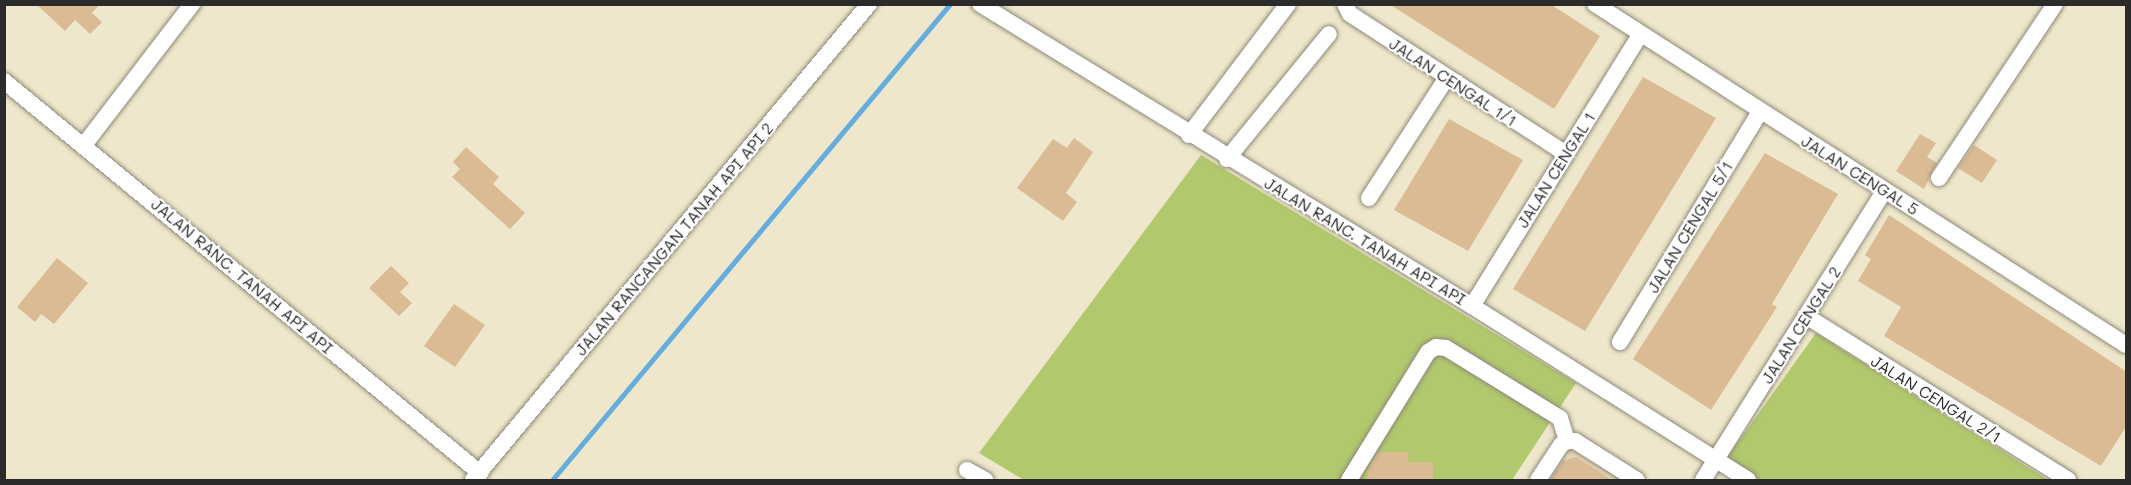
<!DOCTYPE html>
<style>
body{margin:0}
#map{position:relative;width:2131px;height:485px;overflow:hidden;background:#efe7cb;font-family:Mali,sans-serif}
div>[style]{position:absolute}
.built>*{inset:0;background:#e9d9ba}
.green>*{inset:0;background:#b1c86d}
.stream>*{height:5px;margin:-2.5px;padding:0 2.5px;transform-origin:2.5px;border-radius:2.5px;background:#65addc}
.building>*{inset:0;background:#dbbb94}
.roads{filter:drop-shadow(0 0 2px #8d897b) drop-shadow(0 0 2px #8d897b)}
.minor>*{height:16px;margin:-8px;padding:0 8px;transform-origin:8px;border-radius:8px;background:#fff}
span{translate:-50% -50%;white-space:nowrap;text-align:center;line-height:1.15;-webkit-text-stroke:4.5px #fff;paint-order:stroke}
.street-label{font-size:16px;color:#2b2b2b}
.frame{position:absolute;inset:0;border:6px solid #2b2b2b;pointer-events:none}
</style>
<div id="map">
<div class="built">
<i style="clip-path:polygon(1566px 445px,1624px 480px,1544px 480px)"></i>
</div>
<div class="green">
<i style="clip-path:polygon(1201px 155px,1576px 383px,1512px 480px,1024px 480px,979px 453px)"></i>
<i style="clip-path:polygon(1816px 333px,2048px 480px,1760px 480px,1726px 459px)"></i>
</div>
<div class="stream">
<i style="left:552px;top:480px;width:620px;rotate:-50.1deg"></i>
</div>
<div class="building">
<i style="clip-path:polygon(36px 4px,100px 4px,92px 13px,102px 22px,90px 34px,75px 20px,65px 31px)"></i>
<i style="clip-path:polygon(1389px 4px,1550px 4px,1600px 36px,1554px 109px)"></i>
<i style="clip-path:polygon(1643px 77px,1716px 118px,1585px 331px,1513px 289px)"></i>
<i style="clip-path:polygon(1449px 119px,1523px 160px,1468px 251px,1394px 210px)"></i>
<i style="clip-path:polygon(1920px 134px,1936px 143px,1927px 157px,1937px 163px,1924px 189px,1896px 171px)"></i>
<i style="clip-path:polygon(1074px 138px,1093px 152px,1066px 193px,1077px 202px,1063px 221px,1017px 188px,1053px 139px,1067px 148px)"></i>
<i style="clip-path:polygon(1974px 145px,1997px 160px,1982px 183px,1958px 168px)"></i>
<i style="clip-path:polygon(466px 147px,499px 177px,493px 184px,525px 213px,510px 229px,452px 177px,460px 169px,453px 162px)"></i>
<i style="clip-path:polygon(1765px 153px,1838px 194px,1772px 304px,1777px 307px,1711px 410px,1633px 359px)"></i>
<i style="clip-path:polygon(1889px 215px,2127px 372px,2127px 425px,2101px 466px,1884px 336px,1901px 307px,1858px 281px,1871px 259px,1865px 255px)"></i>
<i style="clip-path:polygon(57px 258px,88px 283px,54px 324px,41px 314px,35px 322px,17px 307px)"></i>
<i style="clip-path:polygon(391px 266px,409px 283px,400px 292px,412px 303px,399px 316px,369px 288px)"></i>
<i style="clip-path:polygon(454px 304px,485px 325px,455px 367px,424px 346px)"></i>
<i style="clip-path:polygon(1378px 452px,1409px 452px,1408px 462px,1433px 462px,1433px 480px,1367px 480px,1367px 471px)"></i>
<i style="clip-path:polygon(1576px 457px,1612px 480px,1550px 480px,1563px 461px)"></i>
</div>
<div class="roads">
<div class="minor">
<i style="left:980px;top:4px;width:577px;rotate:31.54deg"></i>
<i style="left:1472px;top:306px;width:326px;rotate:32.2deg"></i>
<i style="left:1345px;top:4px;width:11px;rotate:63deg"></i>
<i style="left:1350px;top:14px;width:257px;rotate:32.9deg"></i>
<i style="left:1595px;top:4px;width:631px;rotate:32.71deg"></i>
<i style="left:4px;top:81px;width:617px;rotate:39.47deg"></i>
<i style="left:1189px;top:135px;width:164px;rotate:-52.9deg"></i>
<i style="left:84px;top:145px;width:178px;rotate:-52.5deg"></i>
<i style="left:1227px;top:159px;width:161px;rotate:-50.8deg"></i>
<i style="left:1939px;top:178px;width:209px;rotate:-56.3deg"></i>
<i style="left:1369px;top:198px;width:142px;rotate:-57.1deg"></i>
<i style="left:1472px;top:306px;width:319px;rotate:-58.2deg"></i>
<i style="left:1806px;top:316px;width:309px;rotate:32deg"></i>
<i style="left:1620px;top:342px;width:268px;rotate:-58.7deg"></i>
<i style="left:1567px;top:441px;width:8px"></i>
<i style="left:1575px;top:441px;width:73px;rotate:32.2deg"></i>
<i style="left:967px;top:470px;width:21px;rotate:29deg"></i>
<i style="left:473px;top:480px;width:619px;rotate:-50.24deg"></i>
<i style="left:1349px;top:480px;width:150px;rotate:-58.3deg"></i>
<i style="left:1428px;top:352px;width:9px;rotate:-32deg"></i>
<i style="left:1436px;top:347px;width:10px;rotate:6deg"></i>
<i style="left:1446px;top:348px;width:134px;rotate:31.6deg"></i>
<i style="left:1560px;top:418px;width:24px;rotate:73deg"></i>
<i style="left:1538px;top:480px;width:42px;rotate:-56.7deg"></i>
<i style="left:1561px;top:445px;width:7px;rotate:-34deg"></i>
<i style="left:1703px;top:480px;width:342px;rotate:-57.9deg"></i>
</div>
</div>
<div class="street-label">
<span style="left:1453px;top:82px;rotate:33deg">JALAN CENGAL 1/1</span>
<span style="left:1556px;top:170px;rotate:-58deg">JALAN CENGAL 1</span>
<span style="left:1860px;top:175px;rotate:32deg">JALAN CENGAL 5</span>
<span style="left:1690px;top:227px;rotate:-59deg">JALAN CENGAL 5/1</span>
<span style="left:674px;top:239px;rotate:-50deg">JALAN RANCANGAN TANAH API API 2</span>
<span style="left:1365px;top:241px;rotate:31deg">JALAN RANC. TANAH API API</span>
<span style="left:242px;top:276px;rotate:40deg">JALAN RANC. TANAH API API</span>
<span style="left:1801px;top:325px;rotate:-58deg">JALAN CENGAL 2</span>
<span style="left:1936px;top:399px;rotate:32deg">JALAN CENGAL 2/1</span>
</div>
<div class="frame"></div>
</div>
